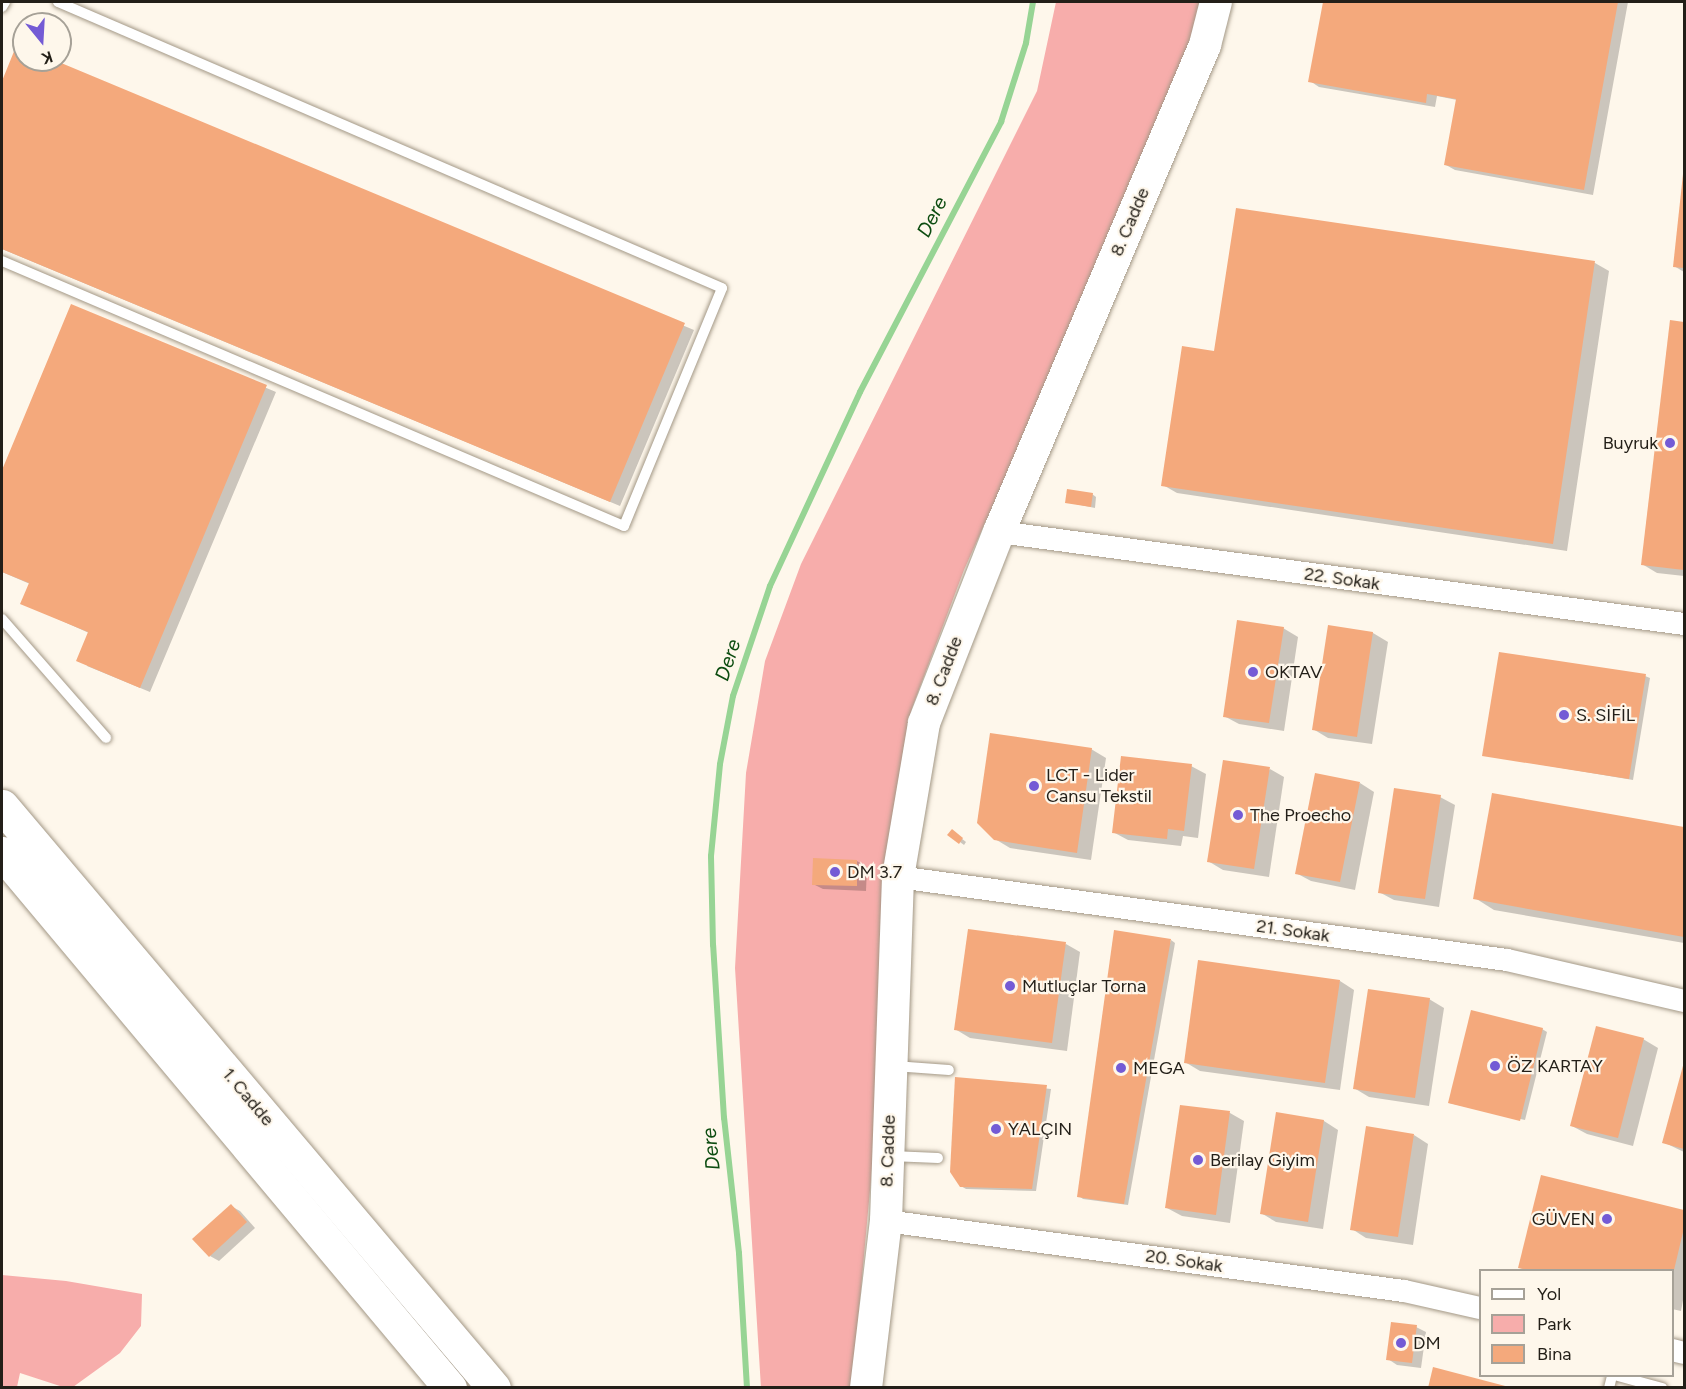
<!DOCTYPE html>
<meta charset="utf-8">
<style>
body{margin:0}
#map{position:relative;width:1686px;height:1389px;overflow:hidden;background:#fef7eb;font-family:Figtree,sans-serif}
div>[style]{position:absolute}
.green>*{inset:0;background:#f7adab}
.shadow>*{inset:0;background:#0003}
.stream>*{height:6px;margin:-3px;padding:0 3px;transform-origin:3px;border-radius:3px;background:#97d494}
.building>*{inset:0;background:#f4a97c}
.roads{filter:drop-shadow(0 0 2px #a39886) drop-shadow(0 0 2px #a39886)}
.lane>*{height:10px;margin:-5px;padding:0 5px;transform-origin:5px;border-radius:5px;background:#fff}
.street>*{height:22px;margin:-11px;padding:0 11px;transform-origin:11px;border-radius:11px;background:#fff}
.secondary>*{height:32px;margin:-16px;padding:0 16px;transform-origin:16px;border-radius:16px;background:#fff}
.primary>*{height:33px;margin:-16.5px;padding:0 16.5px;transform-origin:16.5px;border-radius:16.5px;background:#fff}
.dots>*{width:16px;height:16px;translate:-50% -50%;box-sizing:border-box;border:3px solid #fef7eb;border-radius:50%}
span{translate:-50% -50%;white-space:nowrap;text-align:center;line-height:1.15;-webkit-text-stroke:4.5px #fef7eb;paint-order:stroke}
.street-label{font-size:18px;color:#231f18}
.poi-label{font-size:18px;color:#231f18}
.right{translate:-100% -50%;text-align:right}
.left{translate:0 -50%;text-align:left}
.water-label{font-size:20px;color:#0c4c10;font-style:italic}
.frame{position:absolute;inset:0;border:3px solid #231f18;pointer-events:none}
.legend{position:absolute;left:1479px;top:1269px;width:195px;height:108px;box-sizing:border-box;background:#fef7eb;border:2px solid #a6a197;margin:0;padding:8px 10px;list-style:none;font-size:18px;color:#231f18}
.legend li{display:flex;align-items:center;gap:12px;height:30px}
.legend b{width:30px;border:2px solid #a6a197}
.north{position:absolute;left:12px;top:12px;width:60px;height:60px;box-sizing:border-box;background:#fef7eb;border:2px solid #a6a197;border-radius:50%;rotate:162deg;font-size:16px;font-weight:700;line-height:24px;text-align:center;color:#231f18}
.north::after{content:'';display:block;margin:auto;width:21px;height:27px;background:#745bd5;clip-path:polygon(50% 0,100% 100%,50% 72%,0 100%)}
</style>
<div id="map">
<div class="green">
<i style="clip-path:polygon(1056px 2px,1209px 2px,1200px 41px,964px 570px,912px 708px,903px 751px,886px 1015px,852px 1387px,761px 1388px,735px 968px,746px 773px,765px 661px,801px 564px,1037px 91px)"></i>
<i style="clip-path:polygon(2px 1275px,66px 1281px,142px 1294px,141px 1326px,120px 1353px,73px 1387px,63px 1387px,20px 1373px,17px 1387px,2px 1387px)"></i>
</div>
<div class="shadow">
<i style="clip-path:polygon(1324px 2px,1628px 2px,1593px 195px,1455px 170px,1446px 165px,1457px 100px,1437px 96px,1435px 107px,1319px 87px,1310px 81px)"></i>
<i style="clip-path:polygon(18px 46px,24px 49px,24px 60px,50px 60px,694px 330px,620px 506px,2px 249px,2px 85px)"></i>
<i style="clip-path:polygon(1684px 174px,1684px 272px,1674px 266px)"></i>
<i style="clip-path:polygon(1237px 210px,1595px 263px,1609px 271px,1567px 551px,1177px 493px,1163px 485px,1216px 352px)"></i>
<i style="clip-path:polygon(72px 306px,276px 392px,150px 692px,87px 666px,89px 633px,22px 603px,30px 584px,2px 572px,2px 474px)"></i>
<i style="clip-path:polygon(1671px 322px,1684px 323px,1684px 576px,1657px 573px,1642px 564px)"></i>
<i style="clip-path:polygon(1092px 494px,1096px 497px,1095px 508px,1066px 502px)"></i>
<i style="clip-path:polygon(1329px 627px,1373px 633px,1388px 642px,1372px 744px,1328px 738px,1313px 729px)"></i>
<i style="clip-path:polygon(1283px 628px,1298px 637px,1284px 731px,1239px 724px,1224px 716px)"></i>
<i style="clip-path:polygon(1645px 676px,1650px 678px,1633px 780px,1484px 755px)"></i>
<i style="clip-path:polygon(1091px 749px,1106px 758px,1091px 860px,1010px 848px,995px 839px)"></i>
<i style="clip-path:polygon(1191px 766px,1206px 774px,1198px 838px,1183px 836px,1181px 846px,1128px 840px,1113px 832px)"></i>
<i style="clip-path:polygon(1270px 769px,1284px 777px,1269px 877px,1223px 870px,1208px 861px)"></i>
<i style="clip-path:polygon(1360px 783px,1374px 792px,1355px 890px,1311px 881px,1296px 873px)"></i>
<i style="clip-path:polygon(1493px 795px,1684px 828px,1684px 943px,1494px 910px,1475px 898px)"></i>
<i style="clip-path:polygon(1440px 797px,1455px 805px,1439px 907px,1394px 900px,1379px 892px)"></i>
<i style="clip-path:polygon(956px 834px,966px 842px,964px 845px,960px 842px)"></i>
<i style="clip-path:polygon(814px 860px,857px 861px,867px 867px,866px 891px,823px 889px,813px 884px)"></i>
<i style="clip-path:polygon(1171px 940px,1175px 943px,1128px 1205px,1083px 1199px,1079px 1196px)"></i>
<i style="clip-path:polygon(1066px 944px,1080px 952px,1067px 1051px,970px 1038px,955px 1029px)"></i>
<i style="clip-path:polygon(1340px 981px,1354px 990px,1340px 1090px,1200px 1071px,1185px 1062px)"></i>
<i style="clip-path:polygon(1429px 999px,1444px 1008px,1429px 1106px,1369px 1097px,1354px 1088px)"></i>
<i style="clip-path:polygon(1542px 1029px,1547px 1032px,1525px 1120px,1449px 1103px)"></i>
<i style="clip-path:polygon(1643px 1039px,1658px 1048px,1633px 1146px,1587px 1134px,1572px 1126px)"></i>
<i style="clip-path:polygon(1684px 1065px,1684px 1152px,1663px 1142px)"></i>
<i style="clip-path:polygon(956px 1078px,1051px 1089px,1036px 1191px,966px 1189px,961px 1186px)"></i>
<i style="clip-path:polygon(1181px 1106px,1230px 1113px,1244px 1121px,1230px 1223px,1182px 1216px,1167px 1208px)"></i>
<i style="clip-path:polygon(1277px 1114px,1324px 1121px,1338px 1130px,1323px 1229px,1276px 1222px,1261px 1213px)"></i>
<i style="clip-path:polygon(1414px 1135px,1428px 1144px,1413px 1245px,1366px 1238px,1352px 1229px)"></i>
<i style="clip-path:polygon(1542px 1177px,1684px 1211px,1684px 1295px,1681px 1311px,1672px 1309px,1672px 1270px,1525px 1270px,1520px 1268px)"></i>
<i style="clip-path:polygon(231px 1206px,240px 1211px,255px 1228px,219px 1261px,210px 1256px)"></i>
<i style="clip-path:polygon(1416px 1327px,1426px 1332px,1421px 1368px,1397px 1365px,1388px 1359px)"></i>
</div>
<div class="stream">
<i style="left:747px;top:1388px;width:135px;rotate:-93.4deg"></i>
<i style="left:739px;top:1253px;width:136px;rotate:-96.3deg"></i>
<i style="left:724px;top:1118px;width:173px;rotate:-93.6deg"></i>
<i style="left:713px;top:945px;width:89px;rotate:-91.3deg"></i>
<i style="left:711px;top:856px;width:92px;rotate:-84.4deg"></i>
<i style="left:720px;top:764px;width:69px;rotate:-79.2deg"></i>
<i style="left:733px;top:696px;width:116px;rotate:-71.4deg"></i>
<i style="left:770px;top:586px;width:214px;rotate:-65.1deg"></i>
<i style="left:860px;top:392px;width:305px;rotate:-62.4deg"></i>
<i style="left:1001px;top:122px;width:83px;rotate:-72.4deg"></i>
<i style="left:1026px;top:43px;width:42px;rotate:-80.3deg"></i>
</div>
<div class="building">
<i style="clip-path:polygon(1323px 2px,1618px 2px,1584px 190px,1444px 165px,1456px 99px,1427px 94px,1426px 103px,1308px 82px)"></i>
<i style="clip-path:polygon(17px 44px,24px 47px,24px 60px,54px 60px,685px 323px,610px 502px,2px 249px,2px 81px)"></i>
<i style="clip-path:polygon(1683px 174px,1684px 174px,1684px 268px,1673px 267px)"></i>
<i style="clip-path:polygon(1236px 208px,1595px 261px,1553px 544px,1161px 486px,1182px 346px,1214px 351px)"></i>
<i style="clip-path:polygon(71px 304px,267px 385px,140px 688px,76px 661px,88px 632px,20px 604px,29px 583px,2px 572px,2px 470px)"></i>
<i style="clip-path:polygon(1670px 320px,1684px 322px,1684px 570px,1641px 565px)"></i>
<i style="clip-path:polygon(1067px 489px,1093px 493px,1091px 507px,1065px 503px)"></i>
<i style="clip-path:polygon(1237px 620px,1284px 627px,1269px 723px,1223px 717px)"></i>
<i style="clip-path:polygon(1328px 625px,1373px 632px,1357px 737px,1312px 730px)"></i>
<i style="clip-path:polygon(1499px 652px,1646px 674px,1629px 779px,1482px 756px)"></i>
<i style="clip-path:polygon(990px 733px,1092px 748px,1077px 853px,994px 840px,977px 823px)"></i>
<i style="clip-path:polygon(1121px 756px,1192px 764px,1184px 831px,1168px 829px,1167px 839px,1112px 833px)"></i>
<i style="clip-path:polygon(1223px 760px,1270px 767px,1254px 869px,1207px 862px)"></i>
<i style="clip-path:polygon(1315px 773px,1360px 782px,1340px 882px,1295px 874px)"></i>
<i style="clip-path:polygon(1394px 788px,1441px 795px,1425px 899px,1378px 893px)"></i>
<i style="clip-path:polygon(1492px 793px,1684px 827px,1684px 937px,1473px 899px)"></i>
<i style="clip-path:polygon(952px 829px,963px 838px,959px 844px,947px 835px)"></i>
<i style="clip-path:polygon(813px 858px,857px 860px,857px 886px,812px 885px)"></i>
<i style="clip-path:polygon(968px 929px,1066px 942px,1052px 1043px,954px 1030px)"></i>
<i style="clip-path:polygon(1114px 930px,1171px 939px,1124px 1204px,1077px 1197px)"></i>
<i style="clip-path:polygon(1198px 960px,1340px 980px,1325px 1083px,1184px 1063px)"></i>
<i style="clip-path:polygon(1368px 989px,1430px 998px,1415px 1098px,1353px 1089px)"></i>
<i style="clip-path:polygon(1471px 1010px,1543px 1028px,1520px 1121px,1448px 1103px)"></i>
<i style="clip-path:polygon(1596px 1026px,1644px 1038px,1618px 1138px,1570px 1126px)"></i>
<i style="clip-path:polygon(1684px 1062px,1684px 1149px,1662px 1143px)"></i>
<i style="clip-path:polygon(955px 1077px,1047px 1085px,1032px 1189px,960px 1187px,950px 1172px)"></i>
<i style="clip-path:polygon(1180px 1105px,1230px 1111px,1216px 1215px,1165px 1208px)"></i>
<i style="clip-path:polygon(1276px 1112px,1324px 1120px,1308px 1222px,1260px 1214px)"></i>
<i style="clip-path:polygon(1366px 1126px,1414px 1134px,1398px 1237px,1350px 1230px)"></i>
<i style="clip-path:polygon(1541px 1175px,1684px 1210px,1684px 1228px,1674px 1270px,1528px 1270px,1518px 1268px)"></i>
<i style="clip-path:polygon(231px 1204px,247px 1222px,209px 1257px,192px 1239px)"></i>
<i style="clip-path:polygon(1391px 1322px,1417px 1325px,1412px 1363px,1386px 1360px)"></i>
<i style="clip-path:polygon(1433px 1367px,1509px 1387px,1508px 1388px,1428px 1388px)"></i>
</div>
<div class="roads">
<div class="lane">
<i style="left:2px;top:7px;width:6px;rotate:-59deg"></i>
<i style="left:2px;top:261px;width:676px;rotate:23.08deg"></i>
<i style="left:624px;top:526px;width:257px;rotate:-67.6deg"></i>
<i style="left:722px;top:288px;width:723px;rotate:-156.7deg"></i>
<i style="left:2px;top:619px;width:158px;rotate:48.8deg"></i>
<i style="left:894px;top:1066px;width:55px;rotate:4.2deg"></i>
<i style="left:891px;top:1156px;width:47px;rotate:2.4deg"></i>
<i style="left:1618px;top:1376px;width:46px;rotate:15.3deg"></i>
<i style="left:1609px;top:1388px;width:12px;rotate:-76deg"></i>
</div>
<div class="street">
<i style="left:999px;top:532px;width:691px;rotate:7.65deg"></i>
<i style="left:898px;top:877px;width:615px;rotate:7.76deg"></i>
<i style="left:1507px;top:960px;width:182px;rotate:13deg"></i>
<i style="left:886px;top:1221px;width:523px;rotate:7.7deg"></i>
<i style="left:1404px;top:1291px;width:78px;rotate:12.6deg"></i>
<i style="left:1672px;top:1350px;width:12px;rotate:14deg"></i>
</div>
<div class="secondary">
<i style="left:866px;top:1388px;width:168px;rotate:-83.2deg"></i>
<i style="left:886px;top:1221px;width:344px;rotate:-88deg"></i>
<i style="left:898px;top:877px;width:156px;rotate:-80.4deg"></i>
<i style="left:924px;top:723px;width:205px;rotate:-68.6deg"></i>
<i style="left:999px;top:532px;width:529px;rotate:-67.07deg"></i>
<i style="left:1205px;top:45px;width:44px;rotate:-75.7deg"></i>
</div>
<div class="primary">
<i style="left:2px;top:806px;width:762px;rotate:49.79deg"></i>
<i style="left:2px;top:853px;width:698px;rotate:50.06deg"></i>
</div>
</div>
<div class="dots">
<i style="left:1670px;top:443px;background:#745bd5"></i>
<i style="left:1253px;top:672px;background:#745bd5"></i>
<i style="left:1564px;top:715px;background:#745bd5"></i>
<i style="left:1034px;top:786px;background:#745bd5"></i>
<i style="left:1238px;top:815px;background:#745bd5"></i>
<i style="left:835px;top:872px;background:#745bd5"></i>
<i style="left:1010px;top:986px;background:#745bd5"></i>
<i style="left:1495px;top:1066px;background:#745bd5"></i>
<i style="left:1121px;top:1068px;background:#745bd5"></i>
<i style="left:996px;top:1129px;background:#745bd5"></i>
<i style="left:1198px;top:1160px;background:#745bd5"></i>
<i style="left:1607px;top:1219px;background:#745bd5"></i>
<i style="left:1401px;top:1343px;background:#745bd5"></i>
</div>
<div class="street-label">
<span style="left:1130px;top:222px;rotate:-67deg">8. Cadde</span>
<span style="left:1342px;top:579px;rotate:8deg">22. Sokak</span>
<span style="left:944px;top:671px;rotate:-69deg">8. Cadde</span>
<span style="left:1293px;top:931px;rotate:8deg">21. Sokak</span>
<span style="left:248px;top:1097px;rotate:50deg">1. Cadde</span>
<span style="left:888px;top:1151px;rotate:-88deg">8. Cadde</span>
<span style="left:1184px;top:1261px;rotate:8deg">20. Sokak</span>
</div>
<div class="poi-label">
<span class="right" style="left:1658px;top:443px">Buyruk</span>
<span class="left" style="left:1265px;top:672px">OKTAV</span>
<span class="left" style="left:1576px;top:715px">S. SİFİL</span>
<span class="left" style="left:1046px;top:786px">LCT - Lider<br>Cansu Tekstil</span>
<span class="left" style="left:1250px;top:815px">The Proecho</span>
<span class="left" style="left:847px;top:872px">DM 3.7</span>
<span class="left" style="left:1022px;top:986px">Mutluçlar Torna</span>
<span class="left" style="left:1507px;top:1066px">ÖZ KARTAY</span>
<span class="left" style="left:1133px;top:1068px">MEGA</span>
<span class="left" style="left:1008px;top:1129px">YALÇIN</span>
<span class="left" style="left:1210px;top:1160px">Berilay Giyim</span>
<span class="right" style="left:1595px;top:1219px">GÜVEN</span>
<span class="left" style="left:1413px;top:1343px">DM</span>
</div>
<div class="water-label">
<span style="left:932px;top:217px;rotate:-63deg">Dere</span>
<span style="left:728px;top:660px;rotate:-72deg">Dere</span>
<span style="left:711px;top:1149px;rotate:-96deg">Dere</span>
</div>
<div class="frame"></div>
<ul class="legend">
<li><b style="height:8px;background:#fff"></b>Yol</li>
<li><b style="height:16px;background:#f7adab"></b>Park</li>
<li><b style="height:16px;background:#f4a97c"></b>Bina</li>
</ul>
<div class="north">K</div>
</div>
